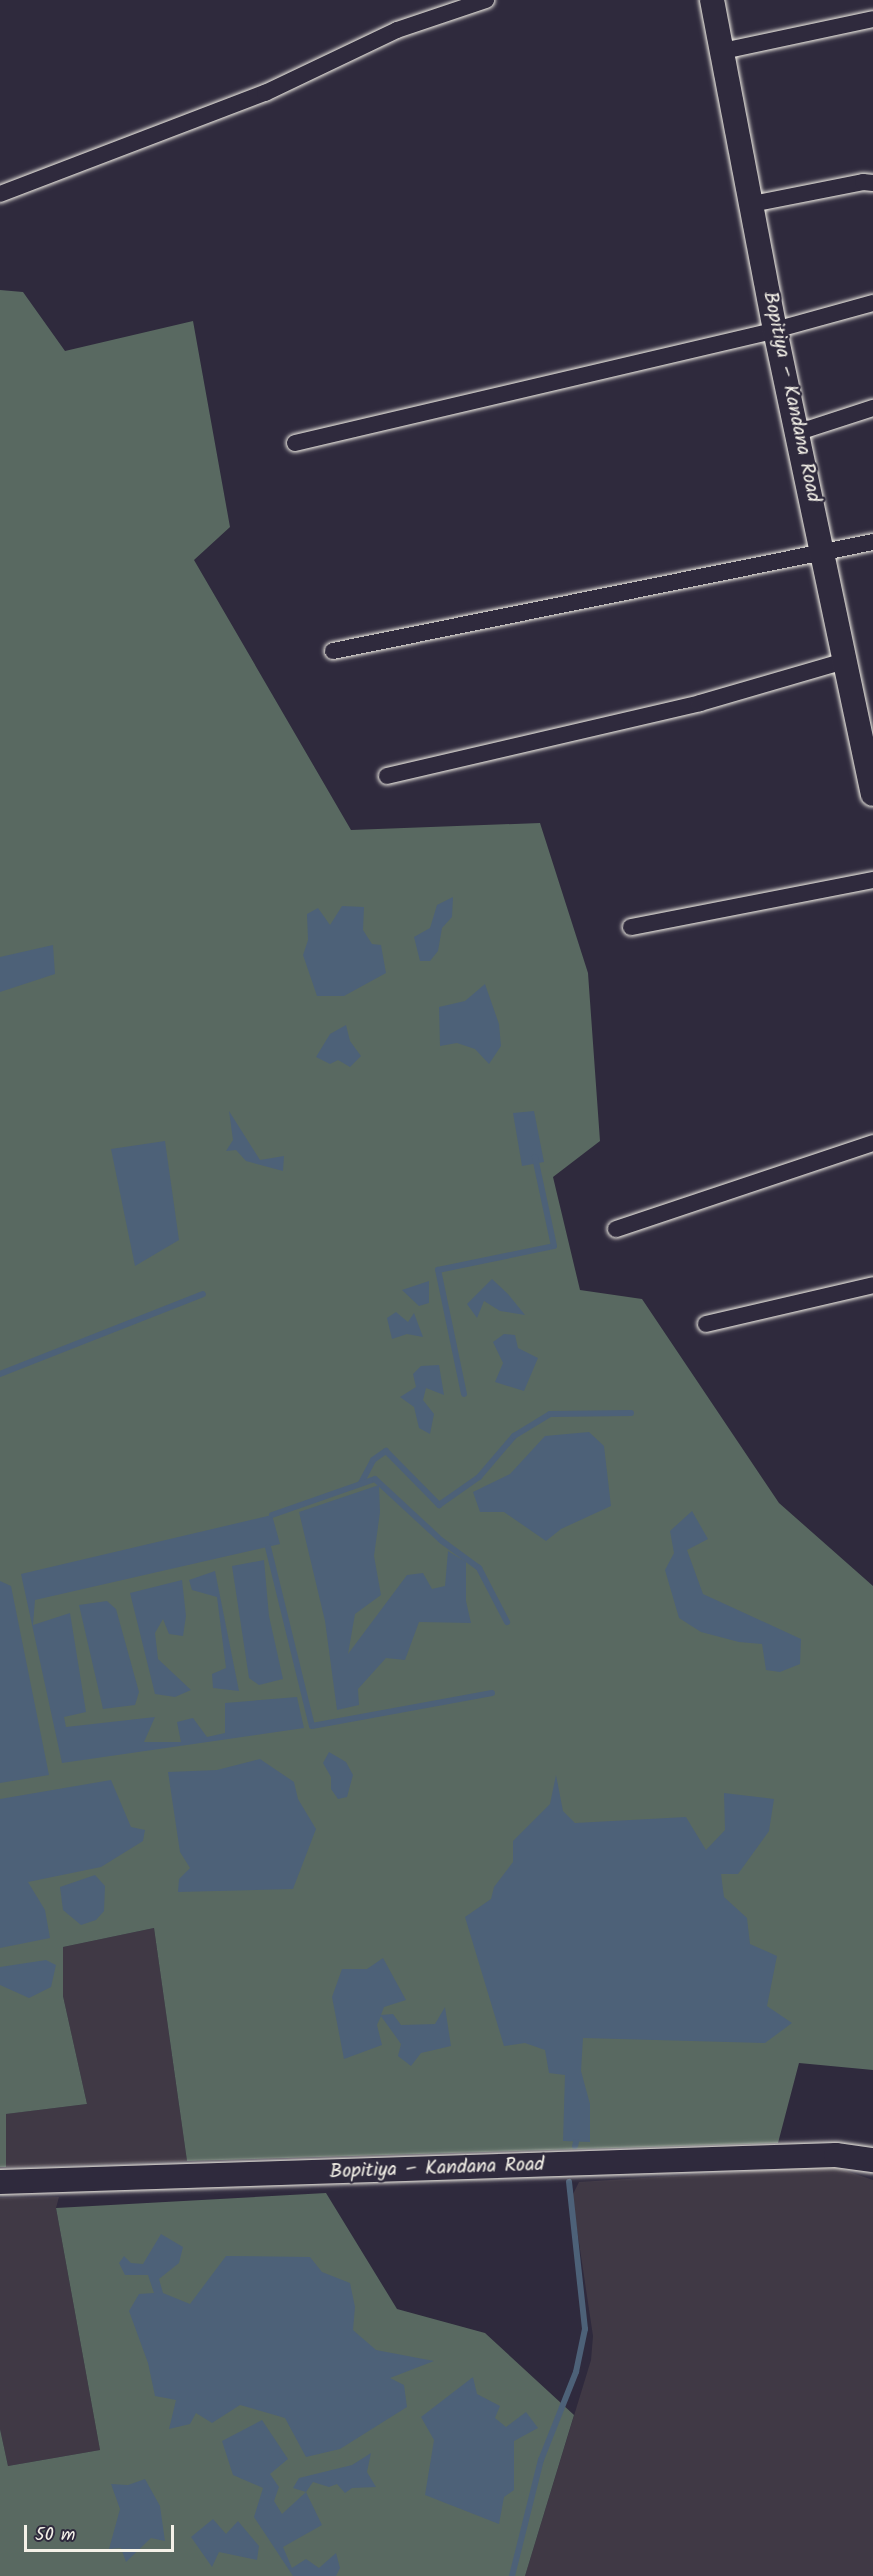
<!DOCTYPE html>
<meta charset="utf-8">
<style>
body{margin:0}
#map{position:relative;width:873px;height:2576px;overflow:hidden;background:#2f2a3d;font-family:Kalam,sans-serif}
div>[style]{position:absolute}
.built>*{inset:0;background:#403945}
.green>*{inset:0;background:#596961}
.water>*{inset:0;background:#4d6178}
.stream>*{height:6px;margin:-3px;padding:0 3px;transform-origin:3px;border-radius:3px;background:#4d6178}
.roads{filter:drop-shadow(0 0 2px #f4f1e8) drop-shadow(0 0 2px #f4f1e8)}
.street>*{height:16px;margin:-8px;padding:0 8px;transform-origin:8px;border-radius:8px;background:#2f2a3d}
.secondary>*{height:24px;margin:-12px;padding:0 12px;transform-origin:12px;border-radius:12px;background:#2f2a3d}
span{translate:-50% -50%;white-space:nowrap;text-align:center;line-height:1.15;-webkit-text-stroke:4.5px #2f2a3d;paint-order:stroke}
.street-label{font-size:20px;color:#f4f1e8}
.scale{position:absolute;left:24px;top:2525px;width:150px;height:27px;box-sizing:border-box;border:3px solid #f4f1e8;border-top:0;padding-left:8px;font-size:18px;line-height:21px;white-space:nowrap;color:#f4f1e8;-webkit-text-stroke:4px #2f2a3d;paint-order:stroke}
</style>
<div id="map">
<div class="built">
<i style="clip-path:polygon(154px 1928px,187px 2161px,6px 2167px,5px 2114px,87px 2104px,63px 1996px,63px 1947px)"></i>
<i style="clip-path:polygon(832px 2166px,873px 2180px,873px 2576px,525px 2576px,591px 2360px,593px 2336px,572px 2196px,579px 2182px)"></i>
<i style="clip-path:polygon(59px 2197px,56px 2208px,100px 2450px,8px 2466px,0 2429px,0 2198px)"></i>
</div>
<div class="green">
<i style="clip-path:polygon(0 290px,23px 292px,65px 351px,193px 321px,230px 527px,194px 560px,351px 830px,540px 823px,588px 973px,600px 1141px,553px 1177px,580px 1290px,642px 1299px,779px 1503px,873px 1586px,873px 2070px,799px 2063px,778px 2143px,187px 2161px,154px 1928px,63px 1947px,63px 1996px,87px 2104px,6px 2114px,6px 2167px,0 2167px)"></i>
<i style="clip-path:polygon(326px 2193px,397px 2309px,485px 2333px,574px 2415px,525px 2576px,0 2576px,0 2429px,8px 2466px,100px 2450px,56px 2208px)"></i>
</div>
<div class="water">
<i style="clip-path:polygon(453px 897px,452px 917px,442px 928px,438px 951px,430px 961px,420px 961px,414px 937px,430px 928px,437px 905px)"></i>
<i style="clip-path:polygon(342px 906px,364px 907px,363px 930px,372px 944px,381px 945px,386px 973px,344px 996px,317px 996px,303px 955px,308px 940px,307px 914px,318px 908px,330px 925px)"></i>
<i style="clip-path:polygon(53px 945px,55px 974px,0 992px,0 957px)"></i>
<i style="clip-path:polygon(485px 984px,499px 1024px,501px 1046px,489px 1064px,475px 1049px,457px 1043px,440px 1046px,439px 1007px,465px 1001px)"></i>
<i style="clip-path:polygon(346px 1025px,350px 1041px,361px 1056px,350px 1067px,338px 1060px,330px 1064px,316px 1057px,330px 1034px)"></i>
<i style="clip-path:polygon(229px 1111px,260px 1160px,284px 1156px,283px 1171px,246px 1161px,236px 1150px,226px 1151px,233px 1140px)"></i>
<i style="clip-path:polygon(534px 1111px,544px 1162px,522px 1166px,513px 1113px)"></i>
<i style="clip-path:polygon(165px 1141px,179px 1240px,135px 1266px,111px 1149px)"></i>
<i style="clip-path:polygon(492px 1279px,508px 1294px,525px 1315px,500px 1311px,484px 1301px,477px 1318px,467px 1304px)"></i>
<i style="clip-path:polygon(429px 1281px,429px 1303px,419px 1306px,402px 1290px)"></i>
<i style="clip-path:polygon(396px 1312px,408px 1322px,414px 1313px,423px 1337px,407px 1334px,392px 1339px,387px 1318px)"></i>
<i style="clip-path:polygon(504px 1334px,515px 1335px,518px 1348px,538px 1358px,524px 1391px,495px 1382px,503px 1363px,493px 1342px)"></i>
<i style="clip-path:polygon(439px 1365px,444px 1395px,426px 1388px,423px 1400px,434px 1414px,430px 1434px,419px 1428px,414px 1407px,400px 1397px,416px 1387px,413px 1374px,421px 1366px)"></i>
<i style="clip-path:polygon(589px 1432px,604px 1446px,611px 1506px,561px 1529px,546px 1541px,504px 1512px,480px 1512px,473px 1492px,510px 1474px,545px 1436px)"></i>
<i style="clip-path:polygon(379px 1485px,380px 1512px,374px 1556px,381px 1595px,355px 1614px,348px 1654px,407px 1575px,423px 1573px,432px 1589px,445px 1586px,448px 1551px,466px 1562px,466px 1601px,471px 1623px,419px 1622px,405px 1660px,386px 1658px,358px 1689px,359px 1705px,337px 1710px,325px 1621px,299px 1512px)"></i>
<i style="clip-path:polygon(692px 1511px,708px 1539px,687px 1550px,703px 1594px,801px 1639px,800px 1664px,780px 1672px,766px 1670px,762px 1644px,739px 1642px,701px 1632px,679px 1618px,665px 1570px,674px 1553px,670px 1531px)"></i>
<i style="clip-path:polygon(272px 1515px,280px 1544px,35px 1600px,33px 1625px,70px 1613px,86px 1712px,64px 1717px,66px 1727px,155px 1717px,144px 1742px,181px 1742px,177px 1722px,193px 1718px,207px 1737px,225px 1733px,225px 1703px,297px 1697px,304px 1728px,62px 1763px,21px 1574px)"></i>
<i style="clip-path:polygon(264px 1560px,269px 1616px,283px 1679px,259px 1685px,249px 1678px,232px 1566px)"></i>
<i style="clip-path:polygon(215px 1571px,239px 1691px,213px 1688px,212px 1674px,226px 1668px,217px 1597px,192px 1590px,189px 1580px)"></i>
<i style="clip-path:polygon(182px 1580px,186px 1616px,183px 1636px,169px 1634px,163px 1619px,155px 1633px,158px 1659px,191px 1690px,175px 1697px,155px 1694px,130px 1593px)"></i>
<i style="clip-path:polygon(0 1581px,11px 1586px,49px 1775px,0 1783px)"></i>
<i style="clip-path:polygon(107px 1601px,116px 1609px,139px 1692px,135px 1705px,103px 1709px,79px 1605px)"></i>
<i style="clip-path:polygon(329px 1752px,346px 1762px,353px 1775px,347px 1797px,338px 1799px,331px 1789px,331px 1777px,323px 1763px)"></i>
<i style="clip-path:polygon(260px 1759px,294px 1782px,298px 1799px,316px 1829px,293px 1889px,178px 1892px,179px 1879px,190px 1868px,180px 1852px,168px 1772px,217px 1770px)"></i>
<i style="clip-path:polygon(556px 1775px,563px 1811px,575px 1823px,686px 1817px,706px 1850px,725px 1830px,724px 1793px,774px 1799px,769px 1831px,738px 1874px,721px 1874px,724px 1897px,747px 1918px,750px 1944px,777px 1956px,767px 2006px,792px 2023px,765px 2043px,583px 2038px,581px 2071px,590px 2104px,590px 2142px,563px 2141px,565px 2075px,549px 2073px,545px 2050px,525px 2043px,504px 2046px,465px 1917px,491px 1899px,494px 1887px,513px 1862px,513px 1841px,550px 1804px)"></i>
<i style="clip-path:polygon(111px 1780px,131px 1827px,145px 1830px,143px 1841px,101px 1867px,28px 1882px,45px 1910px,50px 1938px,0 1948px,0 1799px)"></i>
<i style="clip-path:polygon(95px 1875px,105px 1886px,104px 1911px,96px 1920px,81px 1925px,63px 1910px,60px 1887px)"></i>
<i style="clip-path:polygon(383px 1958px,406px 2000px,384px 2007px,381px 2015px,393px 2014px,401px 2025px,435px 2024px,445px 2007px,451px 2046px,421px 2053px,411px 2066px,398px 2056px,401px 2044px,381px 2016px,377px 2025px,382px 2045px,344px 2059px,332px 1997px,342px 1969px,367px 1969px)"></i>
<i style="clip-path:polygon(46px 1960px,56px 1965px,51px 1987px,29px 1998px,0 1985px,0 1967px)"></i>
<i style="clip-path:polygon(161px 2234px,183px 2247px,179px 2263px,159px 2279px,163px 2293px,190px 2304px,226px 2256px,310px 2257px,322px 2272px,350px 2283px,355px 2307px,353px 2330px,376px 2350px,434px 2361px,390px 2378px,404px 2385px,407px 2407px,340px 2449px,306px 2457px,285px 2418px,240px 2405px,212px 2423px,196px 2413px,190px 2424px,169px 2429px,176px 2400px,155px 2396px,148px 2363px,129px 2311px,139px 2294px,154px 2293px,148px 2275px,125px 2275px,119px 2263px,124px 2256px,131px 2263px,143px 2264px)"></i>
<i style="clip-path:polygon(473px 2377px,477px 2394px,500px 2406px,495px 2418px,506px 2427px,526px 2412px,538px 2428px,514px 2441px,514px 2490px,504px 2497px,499px 2524px,425px 2495px,434px 2440px,421px 2417px)"></i>
<i style="clip-path:polygon(262px 2420px,288px 2459px,270px 2474px,279px 2487px,274px 2501px,282px 2514px,306px 2492px,293px 2488px,299px 2478px,352px 2465px,371px 2453px,367px 2472px,376px 2487px,352px 2488px,345px 2493px,337px 2484px,329px 2487px,313px 2482px,306px 2492px,322px 2525px,283px 2547px,292px 2568px,306px 2559px,319px 2568px,336px 2553px,340px 2568px,336px 2576px,293px 2576px,254px 2517px,263px 2488px,233px 2475px,222px 2441px)"></i>
<i style="clip-path:polygon(145px 2479px,160px 2506px,165px 2541px,151px 2538px,126px 2562px,121px 2548px,109px 2549px,120px 2509px,111px 2484px,128px 2485px)"></i>
<i style="clip-path:polygon(213px 2519px,226px 2534px,238px 2521px,259px 2546px,257px 2560px,219px 2552px,212px 2567px,191px 2537px)"></i>
</div>
<div class="stream">
<i style="left:0;top:1374px;width:218px;rotate:-21.5deg"></i>
<i style="left:464px;top:1394px;width:127px;rotate:-101.8deg"></i>
<i style="left:438px;top:1270px;width:118px;rotate:-11.7deg"></i>
<i style="left:554px;top:1246px;width:91px;rotate:-102.1deg"></i>
<i style="left:361px;top:1483px;width:26px;rotate:-62deg"></i>
<i style="left:373px;top:1460px;width:16px;rotate:-35deg"></i>
<i style="left:386px;top:1451px;width:76px;rotate:45.5deg"></i>
<i style="left:439px;top:1505px;width:49px;rotate:-35deg"></i>
<i style="left:479px;top:1477px;width:54px;rotate:-49.5deg"></i>
<i style="left:514px;top:1436px;width:42px;rotate:-31.4deg"></i>
<i style="left:550px;top:1414px;width:81px;rotate:-0.7deg"></i>
<i style="left:272px;top:1515px;width:109px;rotate:-19.3deg"></i>
<i style="left:375px;top:1479px;width:91px;rotate:42.8deg"></i>
<i style="left:442px;top:1541px;width:46px;rotate:36.1deg"></i>
<i style="left:479px;top:1568px;width:61px;rotate:62.6deg"></i>
<i style="left:268px;top:1547px;width:184px;rotate:76.2deg"></i>
<i style="left:312px;top:1726px;width:183px;rotate:-10.4deg"></i>
<i style="left:575px;top:2146px;width:4px;rotate:-76deg"></i>
<i style="left:512px;top:2576px;width:120px;rotate:-76deg"></i>
<i style="left:541px;top:2460px;width:95px;rotate:-68.3deg"></i>
<i style="left:576px;top:2372px;width:44px;rotate:-78.2deg"></i>
<i style="left:585px;top:2329px;width:148px;rotate:-96.2deg"></i>
</div>
<div class="roads">
<div class="street">
<i style="left:723px;top:51px;width:153px;rotate:-12deg"></i>
<i style="left:0;top:194px;width:284px;rotate:-20.9deg"></i>
<i style="left:265px;top:93px;width:146px;rotate:-25.5deg"></i>
<i style="left:397px;top:30px;width:94px;rotate:-18.6deg"></i>
<i style="left:752px;top:204px;width:113px;rotate:-11.2deg"></i>
<i style="left:863px;top:182px;width:10px;rotate:6deg"></i>
<i style="left:799px;top:432px;width:78px;rotate:-18deg"></i>
<i style="left:295px;top:443px;width:493px;rotate:-13.2deg"></i>
<i style="left:775px;top:330px;width:102px;rotate:-15.4deg"></i>
<i style="left:333px;top:651px;width:551px;rotate:-11.41deg"></i>
<i style="left:387px;top:776px;width:321px;rotate:-13.1deg"></i>
<i style="left:700px;top:703px;width:151px;rotate:-16.2deg"></i>
<i style="left:631px;top:927px;width:247px;rotate:-11deg"></i>
<i style="left:616px;top:1229px;width:271px;rotate:-18.5deg"></i>
<i style="left:706px;top:1324px;width:171px;rotate:-13.1deg"></i>
</div>
<div class="secondary">
<i style="left:712px;top:0;width:336px;rotate:79.2deg"></i>
<i style="left:775px;top:330px;width:474px;rotate:78.1deg"></i>
<i style="left:0;top:2182px;width:836px;rotate:-1.85deg"></i>
<i style="left:836px;top:2155px;width:37px;rotate:8deg"></i>
</div>
</div>
<div class="street-label">
<span style="left:791px;top:397px;rotate:78deg">Bopitiya – Kandana Road</span>
<span style="left:437px;top:2169px;rotate:-2deg">Bopitiya – Kandana Road</span>
</div>
<div class="scale">50 m</div>
</div>
